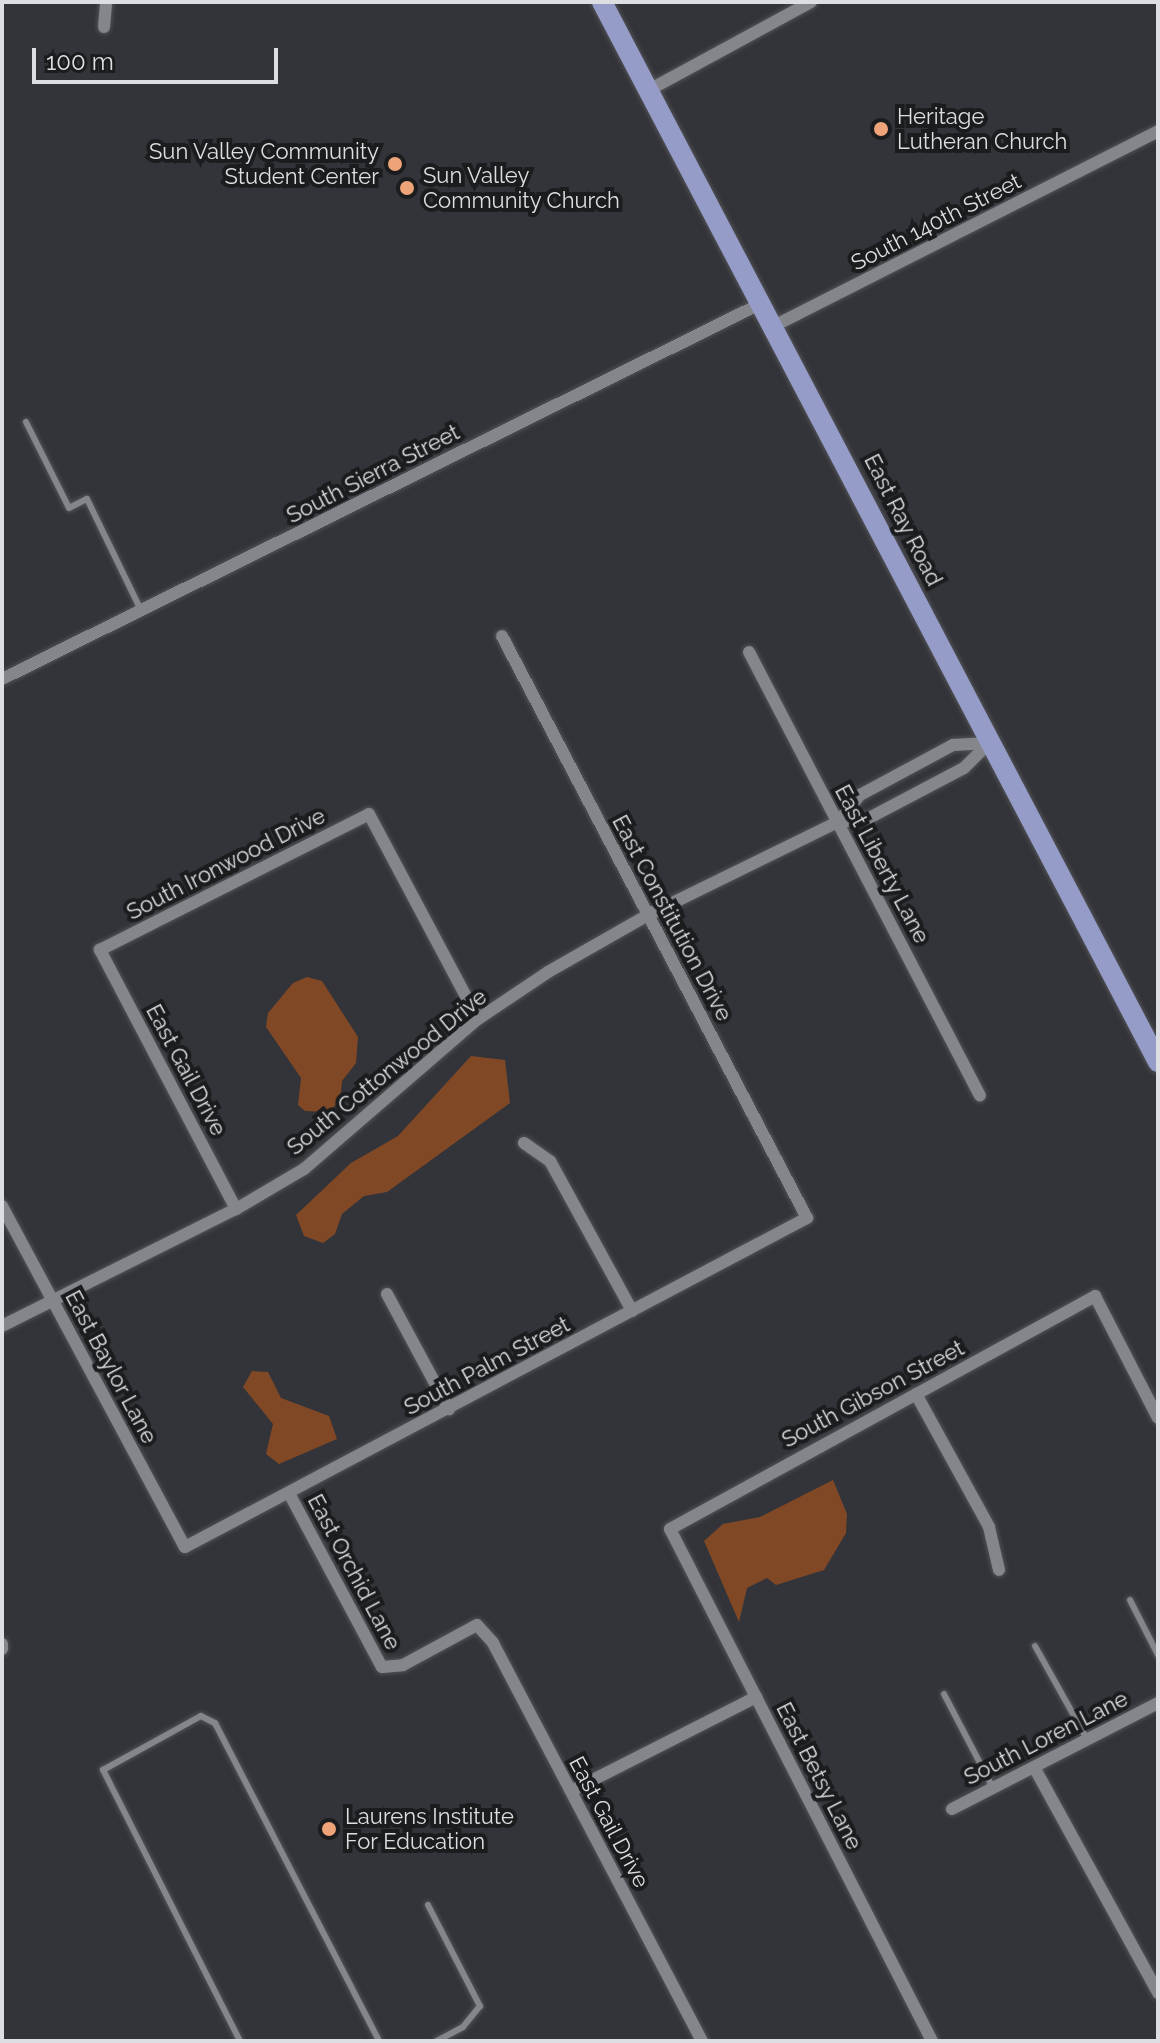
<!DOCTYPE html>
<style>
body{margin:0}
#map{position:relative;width:1160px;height:2043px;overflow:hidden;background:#333439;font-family:Raleway,sans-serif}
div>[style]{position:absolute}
.green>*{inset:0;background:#814825}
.roads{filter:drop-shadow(0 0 2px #515256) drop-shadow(0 0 2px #515256)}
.service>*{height:6px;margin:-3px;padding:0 3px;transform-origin:3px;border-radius:3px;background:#85868c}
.minor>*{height:12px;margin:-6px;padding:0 6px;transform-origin:6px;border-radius:6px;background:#85868c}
.primary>*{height:20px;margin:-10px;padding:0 10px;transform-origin:10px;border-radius:10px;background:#949cc7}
.dots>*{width:22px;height:22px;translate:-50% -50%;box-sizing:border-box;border:4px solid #1b1c1e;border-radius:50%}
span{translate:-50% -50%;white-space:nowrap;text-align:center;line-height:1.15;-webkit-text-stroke:8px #1b1c1e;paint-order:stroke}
.poi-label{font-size:22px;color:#dddee1}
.left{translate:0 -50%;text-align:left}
.right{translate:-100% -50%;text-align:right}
.street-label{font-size:22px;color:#dddee1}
.frame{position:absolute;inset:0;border:4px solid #dddee1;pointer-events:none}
.scale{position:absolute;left:32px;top:48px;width:246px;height:36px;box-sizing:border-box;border:4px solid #dddee1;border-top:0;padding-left:10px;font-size:24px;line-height:28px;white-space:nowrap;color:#dddee1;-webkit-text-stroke:6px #1b1c1e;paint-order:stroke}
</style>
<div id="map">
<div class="green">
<i style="clip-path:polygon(307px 977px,322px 981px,358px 1037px,356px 1063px,342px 1081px,340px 1101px,328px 1112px,305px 1111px,298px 1105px,301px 1078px,266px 1027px,268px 1013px,293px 983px)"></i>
<i style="clip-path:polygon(471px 1056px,505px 1060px,510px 1103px,387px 1192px,364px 1196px,342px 1214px,335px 1234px,323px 1243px,304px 1236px,296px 1215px,351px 1163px,398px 1136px)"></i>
<i style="clip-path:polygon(252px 1371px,268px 1372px,281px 1398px,329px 1416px,337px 1439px,279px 1464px,266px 1454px,273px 1424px,243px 1387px)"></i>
<i style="clip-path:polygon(833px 1480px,847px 1514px,846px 1533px,824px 1570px,776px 1585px,767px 1578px,747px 1588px,739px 1622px,704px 1541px,723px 1524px,760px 1517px)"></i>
</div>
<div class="roads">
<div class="service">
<i style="left:26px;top:422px;width:96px;rotate:63.4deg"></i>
<i style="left:69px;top:508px;width:20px;rotate:-27deg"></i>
<i style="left:87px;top:499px;width:123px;rotate:64.1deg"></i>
<i style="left:1130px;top:1600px;width:62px;rotate:63deg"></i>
<i style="left:1035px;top:1646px;width:107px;rotate:60.8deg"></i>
<i style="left:944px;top:1694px;width:106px;rotate:62.5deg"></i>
<i style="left:428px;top:1905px;width:114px;rotate:62.8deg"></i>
<i style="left:480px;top:2006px;width:27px;rotate:129deg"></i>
<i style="left:463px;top:2027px;width:30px;rotate:152deg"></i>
<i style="left:240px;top:2041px;width:304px;rotate:-116.8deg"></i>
<i style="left:103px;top:1770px;width:112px;rotate:-28.9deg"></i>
<i style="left:201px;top:1716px;width:16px;rotate:27deg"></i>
<i style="left:215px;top:1723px;width:358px;rotate:62.7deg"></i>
</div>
<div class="minor">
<i style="left:104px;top:27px;width:25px;rotate:-85deg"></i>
<i style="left:649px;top:90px;width:184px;rotate:-28.5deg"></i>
<i style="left:774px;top:326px;width:431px;rotate:-26.9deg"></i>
<i style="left:749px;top:652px;width:500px;rotate:62.5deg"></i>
<i style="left:2px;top:679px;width:848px;rotate:-26.32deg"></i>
<i style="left:838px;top:822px;width:35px;rotate:-51deg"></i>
<i style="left:860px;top:795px;width:106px;rotate:-28.3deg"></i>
<i style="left:953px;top:745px;width:36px;rotate:-3deg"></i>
<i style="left:524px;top:1143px;width:32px;rotate:35deg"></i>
<i style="left:550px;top:1161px;width:171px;rotate:61.3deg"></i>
<i style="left:2px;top:1206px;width:387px;rotate:61.8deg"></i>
<i style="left:185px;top:1547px;width:704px;rotate:-27.88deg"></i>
<i style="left:807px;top:1218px;width:657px;rotate:-117.66deg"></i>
<i style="left:236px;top:1209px;width:293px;rotate:-117.7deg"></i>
<i style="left:100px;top:950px;width:301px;rotate:-26.8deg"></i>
<i style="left:369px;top:814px;width:232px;rotate:62deg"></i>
<i style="left:387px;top:1294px;width:131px;rotate:61.7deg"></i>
<i style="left:2px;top:1326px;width:262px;rotate:-26.6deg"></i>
<i style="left:236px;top:1209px;width:79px;rotate:-30.5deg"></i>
<i style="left:304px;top:1169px;width:230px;rotate:-40.8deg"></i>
<i style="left:478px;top:1019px;width:84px;rotate:-33.9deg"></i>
<i style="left:548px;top:972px;width:115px;rotate:-29.7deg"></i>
<i style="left:648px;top:915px;width:212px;rotate:-26.1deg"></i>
<i style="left:838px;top:822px;width:31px;rotate:-7deg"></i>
<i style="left:869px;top:818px;width:107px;rotate:-27.8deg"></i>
<i style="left:964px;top:768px;width:35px;rotate:-45deg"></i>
<i style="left:916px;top:1394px;width:152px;rotate:61.2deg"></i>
<i style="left:989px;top:1527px;width:44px;rotate:76.9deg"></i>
<i style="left:290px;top:1495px;width:195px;rotate:61.9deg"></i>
<i style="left:382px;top:1667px;width:21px;rotate:-5deg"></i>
<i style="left:403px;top:1665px;width:84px;rotate:-28.4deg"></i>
<i style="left:477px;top:1625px;width:24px;rotate:48deg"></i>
<i style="left:493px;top:1643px;width:450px;rotate:62.3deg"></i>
<i style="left:2px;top:1644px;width:5px;rotate:90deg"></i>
<i style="left:1034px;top:1767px;width:258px;rotate:61.2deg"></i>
<i style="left:571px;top:1791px;width:208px;rotate:-26.9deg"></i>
<i style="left:952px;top:1809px;width:232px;rotate:-27.2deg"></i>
<i style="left:932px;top:2041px;width:575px;rotate:-117.1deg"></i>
<i style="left:670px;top:1529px;width:485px;rotate:-28.7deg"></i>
<i style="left:1095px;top:1296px;width:137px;rotate:62.7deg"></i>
</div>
<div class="primary">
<i style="left:602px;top:2px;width:1197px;rotate:62.32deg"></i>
</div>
</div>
<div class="dots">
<i style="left:881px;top:129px;background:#efa378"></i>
<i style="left:395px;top:164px;background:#efa378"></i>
<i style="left:407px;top:188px;background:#efa378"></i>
<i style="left:329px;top:1829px;background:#efa378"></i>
</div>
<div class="poi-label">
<span class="left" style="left:897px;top:129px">Heritage<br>Lutheran Church</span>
<span class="right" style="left:379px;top:164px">Sun Valley Community<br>Student Center</span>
<span class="left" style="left:423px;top:188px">Sun Valley<br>Community Church</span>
<span class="left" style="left:345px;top:1829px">Laurens Institute<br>For Education</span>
</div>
<div class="street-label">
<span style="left:936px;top:222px;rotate:-27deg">South 140th Street</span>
<span style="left:373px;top:474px;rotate:-27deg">South Sierra Street</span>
<span style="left:903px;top:520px;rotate:63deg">East Ray Road</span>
<span style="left:226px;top:864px;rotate:-27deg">South Ironwood Drive</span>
<span style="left:882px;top:864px;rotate:62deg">East Liberty Lane</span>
<span style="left:672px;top:918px;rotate:62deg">East Constitution Drive</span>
<span style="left:186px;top:1070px;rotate:62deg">East Gail Drive</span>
<span style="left:387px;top:1072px;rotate:-39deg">South Cottonwood Drive</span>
<span style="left:487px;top:1366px;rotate:-28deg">South Palm Street</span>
<span style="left:111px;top:1367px;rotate:62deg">East Baylor Lane</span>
<span style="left:873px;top:1394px;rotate:-28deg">South Gibson Street</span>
<span style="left:354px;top:1572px;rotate:62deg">East Orchid Lane</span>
<span style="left:1046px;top:1738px;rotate:-27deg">South Loren Lane</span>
<span style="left:819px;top:1776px;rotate:63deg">East Betsy Lane</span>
<span style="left:609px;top:1822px;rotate:62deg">East Gail Drive</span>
</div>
<div class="frame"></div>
<div class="scale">100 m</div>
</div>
